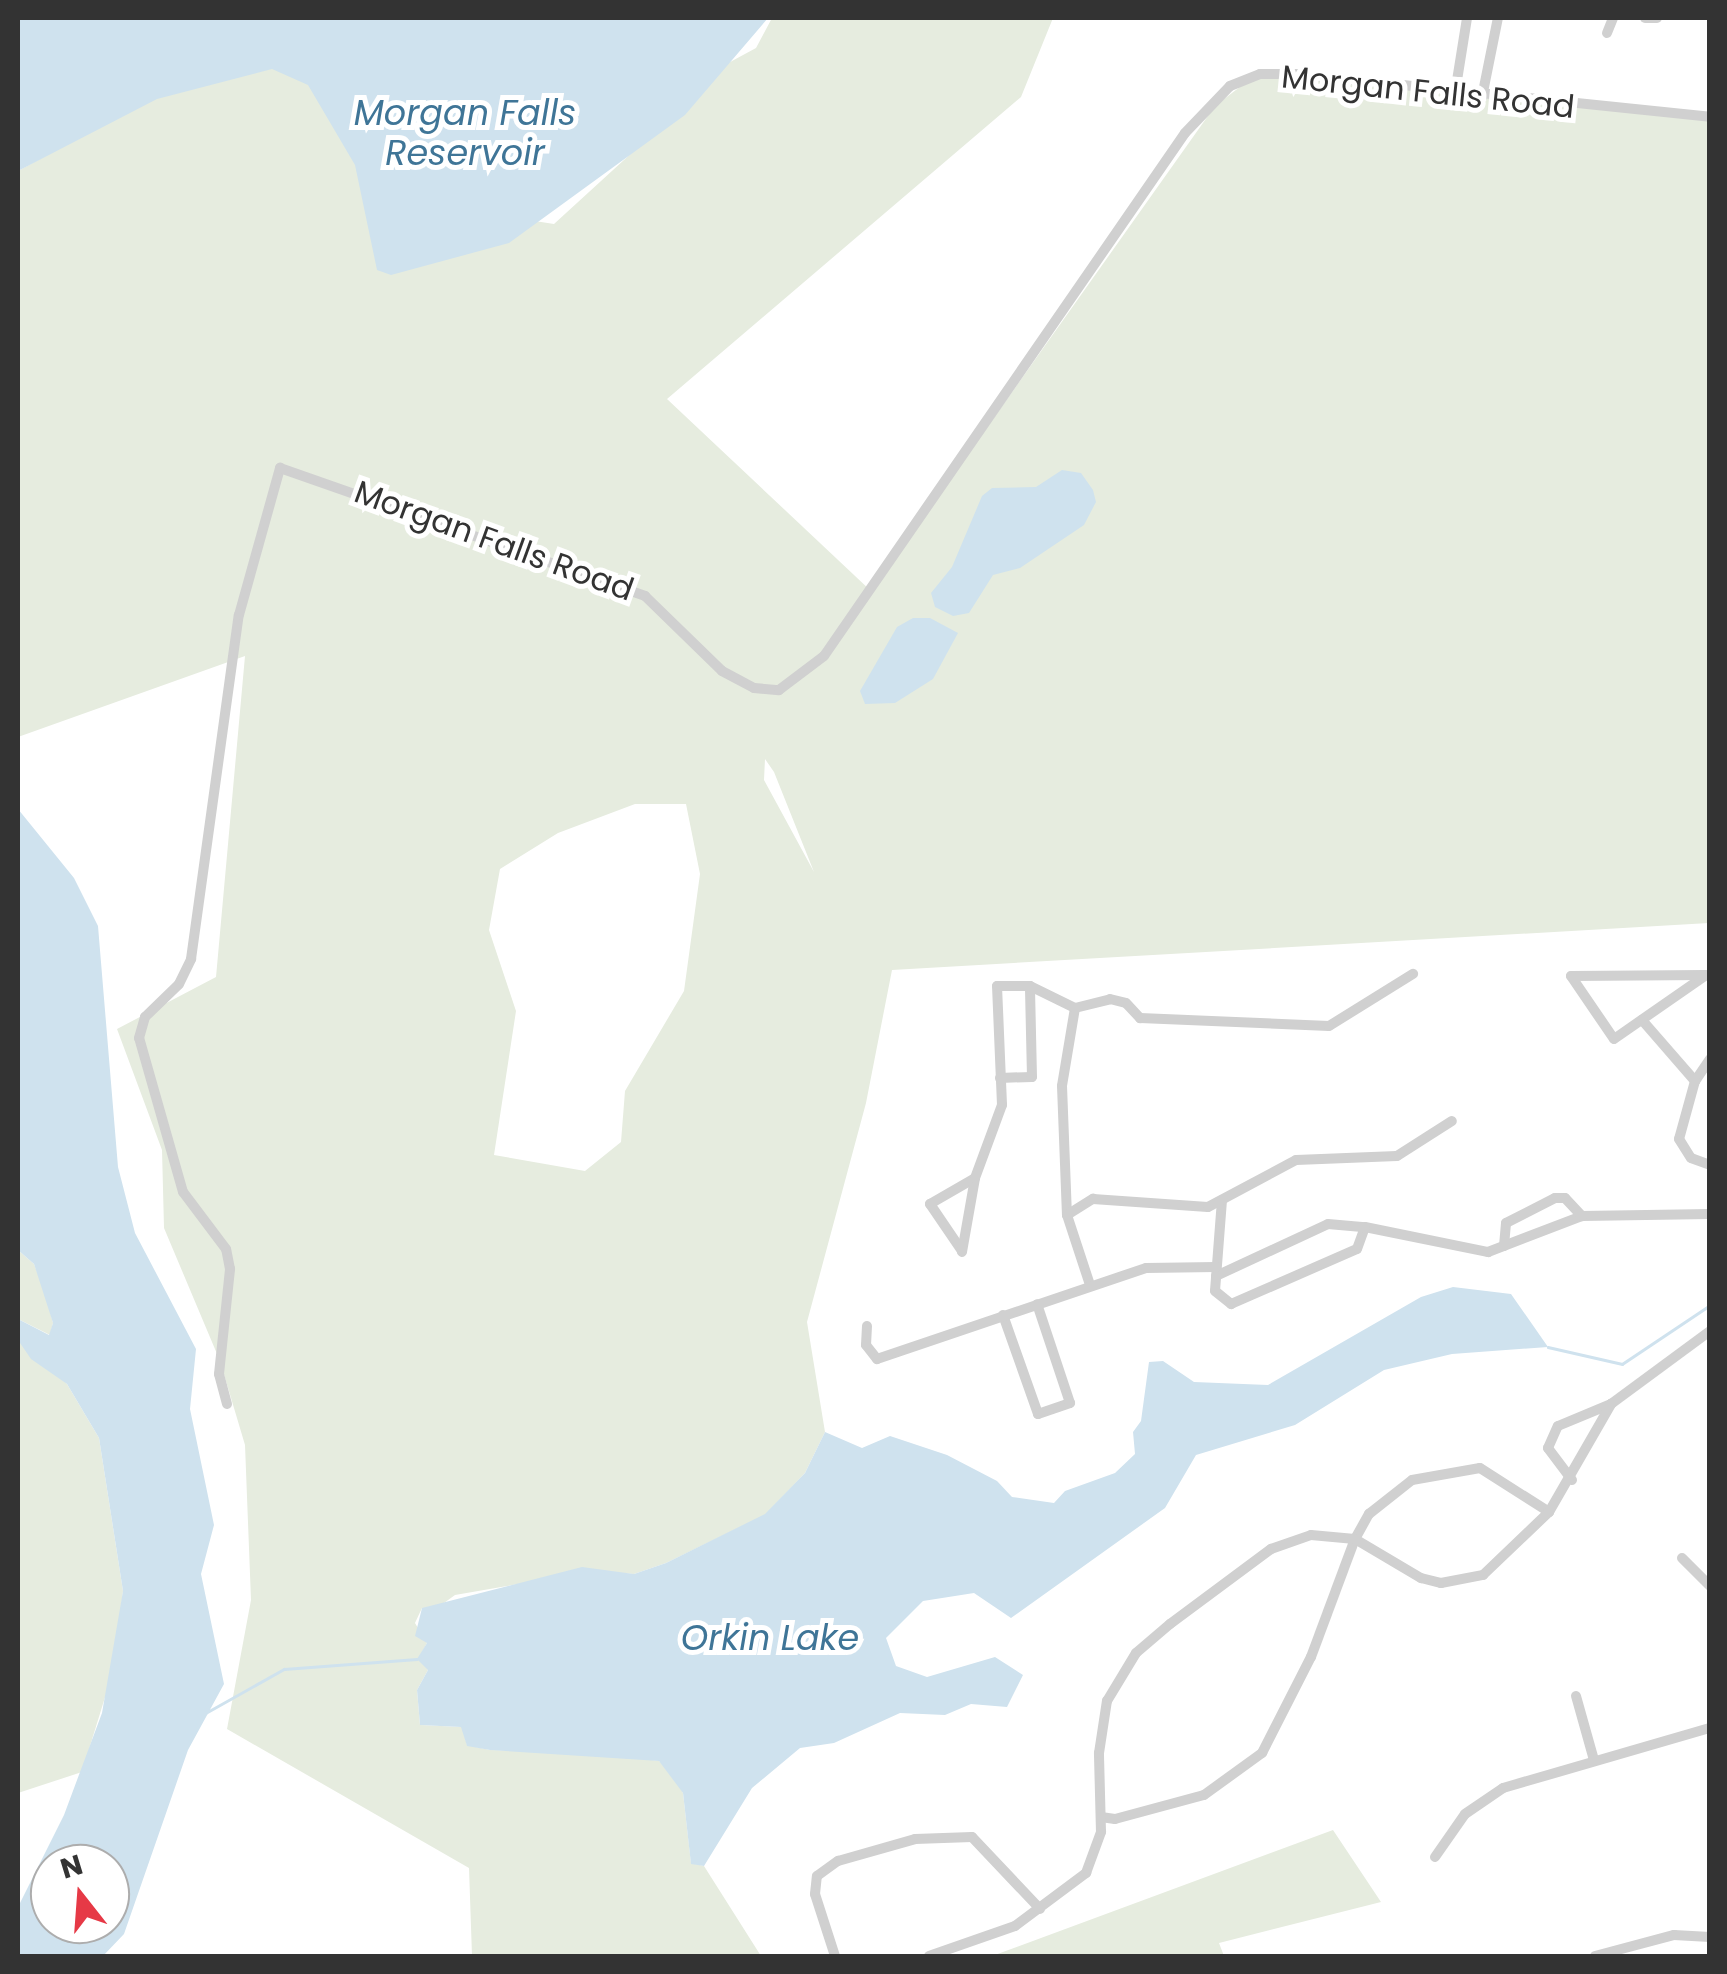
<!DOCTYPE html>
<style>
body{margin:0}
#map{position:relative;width:1727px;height:1974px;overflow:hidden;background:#fff;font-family:Poppins,sans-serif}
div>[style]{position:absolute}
.green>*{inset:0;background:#e6ecdf}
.water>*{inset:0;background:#cfe2ee}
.stream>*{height:2.5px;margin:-1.25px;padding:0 1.25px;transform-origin:1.25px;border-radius:1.25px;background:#cfe2ee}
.minor>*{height:10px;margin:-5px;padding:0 5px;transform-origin:5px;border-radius:5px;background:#d0d0d0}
span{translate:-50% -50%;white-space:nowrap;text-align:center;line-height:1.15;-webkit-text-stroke:10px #fff;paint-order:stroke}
.street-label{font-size:32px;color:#333}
.water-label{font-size:35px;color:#3f7597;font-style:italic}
.frame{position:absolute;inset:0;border:20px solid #333;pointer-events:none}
.north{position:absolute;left:30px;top:1844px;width:100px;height:100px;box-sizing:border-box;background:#fff;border:2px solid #adadad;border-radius:50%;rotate:343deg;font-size:28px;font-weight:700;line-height:40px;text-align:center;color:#333}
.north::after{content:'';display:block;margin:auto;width:35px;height:45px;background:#e63946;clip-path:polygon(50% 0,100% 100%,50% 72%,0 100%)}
</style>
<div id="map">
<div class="green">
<i style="clip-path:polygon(evenodd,772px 18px,1053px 18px,1021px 97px,667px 399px,871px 591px,1215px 106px,1262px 70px,1558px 107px,1709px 112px,1709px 923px,892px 970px,866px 1103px,807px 1322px,825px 1432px,805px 1473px,765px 1515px,666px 1563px,634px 1574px,593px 1571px,455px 1595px,437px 1608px,422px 1608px,415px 1623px,427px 1643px,422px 1652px,428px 1670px,417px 1690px,420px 1725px,462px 1727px,467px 1745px,490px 1750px,601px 1753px,659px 1761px,673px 1773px,683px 1793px,691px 1863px,704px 1866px,761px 1956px,472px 1956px,469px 1868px,227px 1729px,251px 1600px,245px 1445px,220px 1361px,164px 1228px,162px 1150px,117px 1029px,216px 977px,245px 656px,18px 737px,18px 171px,261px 37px,509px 217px,554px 224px,648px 138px,695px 81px,756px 48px,772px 18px,765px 759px,774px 772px,814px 872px,764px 780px,765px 759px,772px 18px,635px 804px,686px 804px,700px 874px,684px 991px,625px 1091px,621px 1142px,585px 1171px,494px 1155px,516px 1011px,489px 930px,500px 869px,558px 833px,635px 804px)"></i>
<i style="clip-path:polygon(18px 1250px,34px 1264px,45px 1293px,53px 1323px,50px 1335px,18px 1319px)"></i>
<i style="clip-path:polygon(18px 1340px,67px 1384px,99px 1438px,123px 1591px,114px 1668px,82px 1772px,18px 1793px)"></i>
<i style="clip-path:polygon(1333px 1830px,1381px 1902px,1219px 1943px,1224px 1956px,992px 1956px)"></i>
</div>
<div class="water">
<i style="clip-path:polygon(18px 18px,768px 18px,685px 115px,509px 243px,391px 275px,377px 270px,355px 165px,308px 85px,272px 69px,157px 99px,18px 171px)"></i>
<i style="clip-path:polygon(1062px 470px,1081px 473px,1093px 490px,1096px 502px,1084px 525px,1020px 568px,993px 575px,969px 613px,953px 616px,935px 607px,931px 593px,952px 567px,982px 496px,992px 488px,1036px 487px)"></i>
<i style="clip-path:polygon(930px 618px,958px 633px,933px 679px,895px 703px,865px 704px,860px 691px,897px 627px,913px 618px)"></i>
<i style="clip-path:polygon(evenodd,18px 809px,74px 878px,98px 926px,118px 1167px,135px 1233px,196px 1349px,190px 1409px,214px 1525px,201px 1574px,224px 1684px,188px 1750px,124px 1934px,103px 1956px,18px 1956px,18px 1907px,64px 1815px,102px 1713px,123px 1591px,99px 1438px,67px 1384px,31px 1359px,18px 1340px,18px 1319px,49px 1335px,53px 1323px,34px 1264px,18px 1250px,18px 809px,110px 1864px,110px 1924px,50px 1924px,50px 1864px,110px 1864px)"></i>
<i style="clip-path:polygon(1453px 1287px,1511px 1294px,1548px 1347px,1452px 1354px,1384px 1370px,1295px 1425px,1196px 1455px,1165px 1508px,1011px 1618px,974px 1593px,923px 1601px,886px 1638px,896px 1666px,927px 1677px,995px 1657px,1023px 1675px,1007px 1707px,971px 1704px,945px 1715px,900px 1713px,834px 1743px,800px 1748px,752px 1788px,704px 1866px,691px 1864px,683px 1793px,659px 1761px,490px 1750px,467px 1746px,461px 1727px,420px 1725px,417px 1690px,428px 1670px,417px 1659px,427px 1643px,415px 1636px,422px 1608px,582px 1567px,634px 1574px,666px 1563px,765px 1514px,805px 1473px,825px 1432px,862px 1448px,890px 1436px,947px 1455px,997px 1481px,1012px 1497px,1054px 1503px,1065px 1491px,1115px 1473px,1135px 1454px,1133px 1432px,1141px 1421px,1149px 1362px,1163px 1361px,1194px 1382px,1268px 1385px,1421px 1297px)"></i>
</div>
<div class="stream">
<i style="left:1548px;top:1347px;width:76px;rotate:12.9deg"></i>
<i style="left:1622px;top:1364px;width:106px;rotate:-33.8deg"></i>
<i style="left:202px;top:1715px;width:94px;rotate:-29.3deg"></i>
<i style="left:284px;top:1669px;width:133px;rotate:-4.3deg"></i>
</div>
<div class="minor">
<i style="left:1645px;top:18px;width:12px"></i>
<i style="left:1607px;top:33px;width:16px;rotate:-68deg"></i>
<i style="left:1455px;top:93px;width:76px;rotate:-80.9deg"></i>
<i style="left:1482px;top:97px;width:81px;rotate:-78.6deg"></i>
<i style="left:1571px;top:976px;width:76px;rotate:55.7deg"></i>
<i style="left:1614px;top:1039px;width:112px;rotate:-34.8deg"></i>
<i style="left:1571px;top:976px;width:134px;rotate:-0.4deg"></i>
<i style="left:1075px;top:1008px;width:79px;rotate:99.5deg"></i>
<i style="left:1062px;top:1086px;width:129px;rotate:87.8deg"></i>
<i style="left:1067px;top:1215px;width:74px;rotate:71.8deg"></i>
<i style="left:1642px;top:1020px;width:81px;rotate:49deg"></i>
<i style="left:1710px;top:1059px;width:27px;rotate:124deg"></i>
<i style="left:1695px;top:1081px;width:60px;rotate:105.4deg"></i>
<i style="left:1679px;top:1139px;width:22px;rotate:58deg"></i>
<i style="left:1691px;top:1158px;width:20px;rotate:20deg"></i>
<i style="left:1000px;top:1078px;width:32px;rotate:-2deg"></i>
<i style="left:1032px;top:1077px;width:91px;rotate:-91.3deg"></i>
<i style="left:1222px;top:1200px;width:91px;rotate:94.4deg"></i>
<i style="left:1215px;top:1291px;width:21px;rotate:39deg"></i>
<i style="left:1231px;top:1304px;width:137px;rotate:-23.6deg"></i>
<i style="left:1357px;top:1249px;width:23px;rotate:-70deg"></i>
<i style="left:1365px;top:1227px;width:126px;rotate:11.5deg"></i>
<i style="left:1488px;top:1252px;width:101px;rotate:-21deg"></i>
<i style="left:1582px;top:1216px;width:128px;rotate:-0.9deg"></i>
<i style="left:1067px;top:1215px;width:31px;rotate:-32deg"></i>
<i style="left:1093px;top:1199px;width:115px;rotate:4deg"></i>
<i style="left:1208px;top:1207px;width:100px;rotate:-28.1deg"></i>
<i style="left:1296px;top:1160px;width:101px;rotate:-2.3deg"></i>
<i style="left:1397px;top:1156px;width:65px;rotate:-32.5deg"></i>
<i style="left:1504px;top:1246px;width:23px;rotate:-85deg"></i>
<i style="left:1506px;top:1223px;width:55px;rotate:-27deg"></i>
<i style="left:1555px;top:1198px;width:10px"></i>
<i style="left:1565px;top:1198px;width:25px;rotate:47deg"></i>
<i style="left:962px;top:1251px;width:57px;rotate:-124.2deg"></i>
<i style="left:930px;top:1204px;width:52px;rotate:-30deg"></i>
<i style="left:962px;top:1252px;width:75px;rotate:-80deg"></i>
<i style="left:975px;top:1178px;width:78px;rotate:-69.7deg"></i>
<i style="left:1002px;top:1105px;width:119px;rotate:-92.4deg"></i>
<i style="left:997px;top:986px;width:33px"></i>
<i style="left:1030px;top:986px;width:50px;rotate:26.1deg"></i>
<i style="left:1075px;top:1008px;width:36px;rotate:-14deg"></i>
<i style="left:1110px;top:999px;width:16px;rotate:14deg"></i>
<i style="left:1126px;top:1003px;width:21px;rotate:47deg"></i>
<i style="left:1140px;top:1018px;width:189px;rotate:2.4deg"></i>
<i style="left:1329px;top:1026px;width:99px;rotate:-31.8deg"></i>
<i style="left:1216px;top:1276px;width:123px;rotate:-24.9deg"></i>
<i style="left:1328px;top:1224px;width:37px;rotate:5deg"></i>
<i style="left:1003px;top:1315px;width:105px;rotate:70.5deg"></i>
<i style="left:1038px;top:1414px;width:34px;rotate:-19deg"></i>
<i style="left:1070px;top:1403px;width:104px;rotate:-108.4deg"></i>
<i style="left:867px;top:1326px;width:19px;rotate:93deg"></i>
<i style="left:866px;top:1345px;width:18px;rotate:52deg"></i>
<i style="left:877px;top:1359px;width:284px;rotate:-18.7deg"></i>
<i style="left:1146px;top:1268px;width:70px;rotate:-0.8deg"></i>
<i style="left:227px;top:1404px;width:31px;rotate:-105deg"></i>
<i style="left:219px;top:1374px;width:106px;rotate:-84deg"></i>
<i style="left:230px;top:1269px;width:20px;rotate:-101deg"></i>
<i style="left:226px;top:1249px;width:71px;rotate:-127deg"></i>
<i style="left:183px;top:1192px;width:160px;rotate:-105.9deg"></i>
<i style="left:139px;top:1038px;width:22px;rotate:-74deg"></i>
<i style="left:145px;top:1017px;width:47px;rotate:-44.1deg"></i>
<i style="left:179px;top:984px;width:28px;rotate:-64deg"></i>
<i style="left:191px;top:959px;width:347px;rotate:-82.1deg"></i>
<i style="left:239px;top:615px;width:153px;rotate:-74.4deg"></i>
<i style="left:280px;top:468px;width:387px;rotate:19.3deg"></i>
<i style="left:645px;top:596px;width:107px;rotate:44.2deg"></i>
<i style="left:722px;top:671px;width:36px;rotate:28deg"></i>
<i style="left:754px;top:688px;width:25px;rotate:5deg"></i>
<i style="left:779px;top:690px;width:56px;rotate:-37.1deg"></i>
<i style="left:824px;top:656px;width:635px;rotate:-55.38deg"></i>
<i style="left:1185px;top:133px;width:65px;rotate:-46.2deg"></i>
<i style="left:1230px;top:86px;width:32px;rotate:-22deg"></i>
<i style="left:1260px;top:74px;width:37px"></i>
<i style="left:1297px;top:74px;width:415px;rotate:5.9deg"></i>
<i style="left:1572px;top:1480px;width:40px;rotate:-127deg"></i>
<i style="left:1548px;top:1448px;width:24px;rotate:-66deg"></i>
<i style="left:1558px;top:1426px;width:57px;rotate:-22.5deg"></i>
<i style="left:1611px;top:1404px;width:123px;rotate:-36.4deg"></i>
<i style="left:1682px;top:1558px;width:40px;rotate:45deg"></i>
<i style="left:1576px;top:1696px;width:66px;rotate:74.3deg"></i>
<i style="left:1101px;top:1817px;width:14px;rotate:8deg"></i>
<i style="left:1115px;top:1819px;width:92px;rotate:-15.1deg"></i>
<i style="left:1204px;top:1795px;width:72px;rotate:-35.9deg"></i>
<i style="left:1262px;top:1753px;width:108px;rotate:-63deg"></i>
<i style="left:1311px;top:1657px;width:126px;rotate:-69.6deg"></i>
<i style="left:1355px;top:1539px;width:29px;rotate:-61deg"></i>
<i style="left:1369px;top:1514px;width:55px;rotate:-38.3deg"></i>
<i style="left:1412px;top:1480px;width:69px;rotate:-10deg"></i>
<i style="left:1480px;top:1468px;width:82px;rotate:32.5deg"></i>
<i style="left:1435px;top:1857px;width:52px;rotate:-55.1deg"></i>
<i style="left:1465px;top:1814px;width:46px;rotate:-34.4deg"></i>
<i style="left:1503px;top:1788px;width:216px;rotate:-16.2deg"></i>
<i style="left:835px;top:1956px;width:65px;rotate:-107.9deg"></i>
<i style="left:815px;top:1894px;width:18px;rotate:-84deg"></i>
<i style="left:817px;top:1876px;width:26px;rotate:-36deg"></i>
<i style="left:838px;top:1861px;width:80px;rotate:-15.9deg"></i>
<i style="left:915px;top:1839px;width:57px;rotate:-2deg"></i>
<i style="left:972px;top:1837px;width:99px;rotate:46.6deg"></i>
<i style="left:929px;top:1956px;width:91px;rotate:-19.2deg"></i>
<i style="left:1015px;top:1926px;width:89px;rotate:-36.7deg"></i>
<i style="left:1086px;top:1873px;width:44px;rotate:-69.9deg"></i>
<i style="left:1101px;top:1832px;width:79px;rotate:-91.5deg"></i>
<i style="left:1099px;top:1753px;width:53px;rotate:-81.3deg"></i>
<i style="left:1107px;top:1701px;width:56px;rotate:-58.9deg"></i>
<i style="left:1136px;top:1653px;width:45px;rotate:-40.5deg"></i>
<i style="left:1170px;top:1624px;width:126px;rotate:-36.6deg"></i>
<i style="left:1271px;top:1549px;width:42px;rotate:-19.3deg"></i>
<i style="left:1311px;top:1535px;width:44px;rotate:5.2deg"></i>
<i style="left:1355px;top:1539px;width:77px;rotate:30.6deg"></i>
<i style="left:1421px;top:1578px;width:21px;rotate:14deg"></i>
<i style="left:1441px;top:1583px;width:43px;rotate:-10.8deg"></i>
<i style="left:1483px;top:1575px;width:91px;rotate:-43.7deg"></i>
<i style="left:1549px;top:1512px;width:125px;rotate:-60.1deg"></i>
<i style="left:1595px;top:1956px;width:82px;rotate:-14.9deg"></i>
<i style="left:1674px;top:1935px;width:36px;rotate:3deg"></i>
</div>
<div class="street-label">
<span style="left:1428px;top:92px;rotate:6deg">Morgan Falls Road</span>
<span style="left:494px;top:541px;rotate:20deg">Morgan Falls Road</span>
</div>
<div class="water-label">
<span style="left:465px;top:133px">Morgan Falls<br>Reservoir</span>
<span style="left:770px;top:1638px">Orkin Lake</span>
</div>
<div class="frame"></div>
<div class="north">N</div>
</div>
